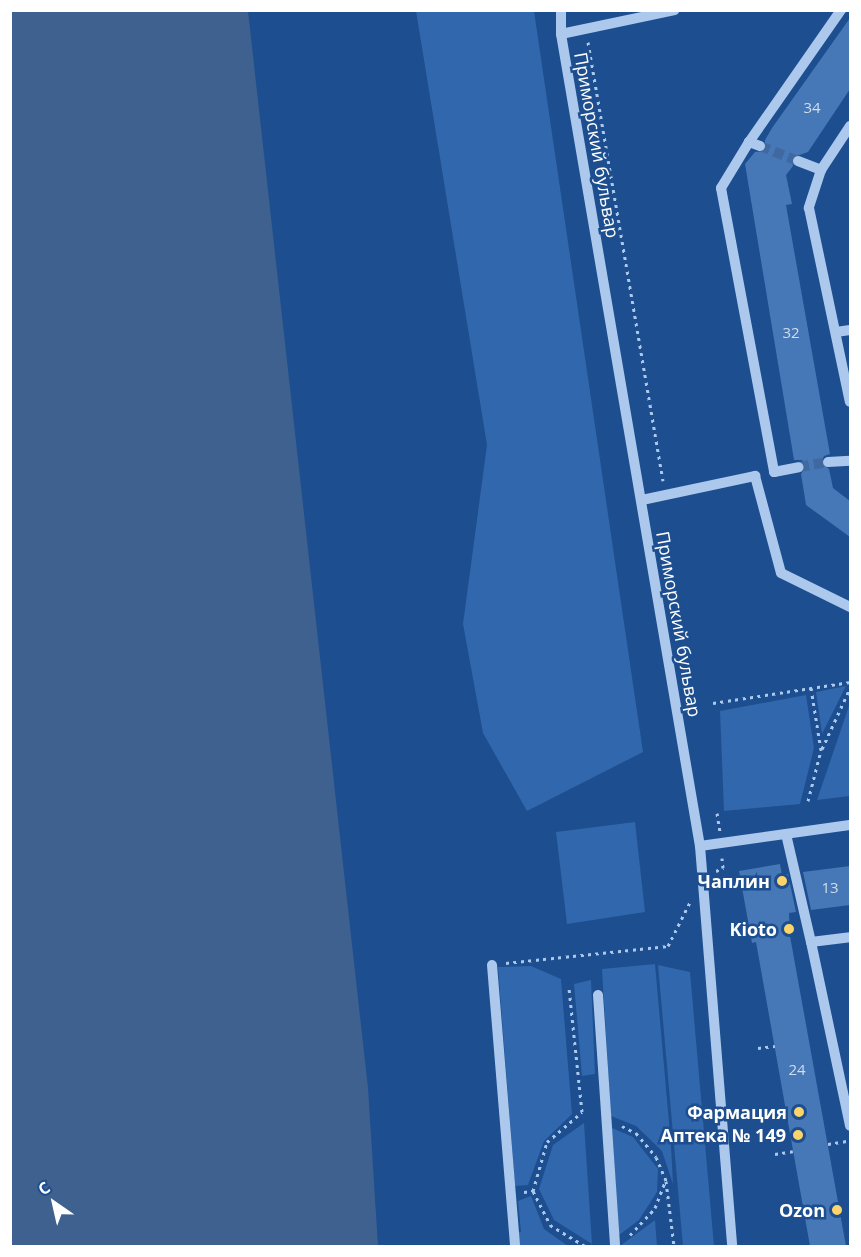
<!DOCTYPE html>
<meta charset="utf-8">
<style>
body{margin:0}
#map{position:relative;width:861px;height:1257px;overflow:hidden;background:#1d4e8f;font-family:"Open Sans",sans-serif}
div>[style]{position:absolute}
.green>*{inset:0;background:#3167ac}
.water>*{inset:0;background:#3f6190}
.building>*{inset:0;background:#4677b6}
.minor-tunnel>*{height:10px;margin-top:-5px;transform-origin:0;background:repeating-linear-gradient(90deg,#3f69a0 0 10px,transparent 0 15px)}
.path>*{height:3px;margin-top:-1.5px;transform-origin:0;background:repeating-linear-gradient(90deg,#acc9ed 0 3px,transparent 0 7.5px)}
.minor>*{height:10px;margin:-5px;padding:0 5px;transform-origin:5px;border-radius:5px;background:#acc9ed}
.dots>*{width:16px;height:16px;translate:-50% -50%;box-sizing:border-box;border:3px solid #1d4e8f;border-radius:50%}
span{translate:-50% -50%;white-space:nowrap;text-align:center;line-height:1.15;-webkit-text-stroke:5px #1d4e8f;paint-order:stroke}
.number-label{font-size:15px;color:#d1dded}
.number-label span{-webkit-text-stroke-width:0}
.street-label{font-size:18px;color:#fff}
.poi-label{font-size:18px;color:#fff;font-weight:700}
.right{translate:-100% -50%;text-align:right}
.frame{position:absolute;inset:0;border:12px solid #fff;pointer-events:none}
.north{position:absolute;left:24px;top:1173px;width:60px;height:60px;-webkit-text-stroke:4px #1d4e8f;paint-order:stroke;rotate:326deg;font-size:16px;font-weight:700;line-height:24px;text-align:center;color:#fff}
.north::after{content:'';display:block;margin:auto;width:21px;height:27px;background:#fff;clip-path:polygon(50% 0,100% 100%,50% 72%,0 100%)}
</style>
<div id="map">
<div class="green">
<i style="clip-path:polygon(416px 11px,534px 11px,643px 752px,527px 811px,483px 733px,463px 624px,487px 445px)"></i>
<i style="clip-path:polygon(846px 686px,822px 734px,816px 692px)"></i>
<i style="clip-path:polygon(806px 695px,814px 748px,800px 804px,724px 811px,720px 711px)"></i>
<i style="clip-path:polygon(850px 703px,850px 796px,817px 800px)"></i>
<i style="clip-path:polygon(635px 822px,645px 912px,567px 924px,556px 832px)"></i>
<i style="clip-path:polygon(655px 964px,671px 1145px,673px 1184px,662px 1151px,636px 1126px,611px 1116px,602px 969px)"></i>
<i style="clip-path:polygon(658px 965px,690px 972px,714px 1246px,683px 1246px)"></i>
<i style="clip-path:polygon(531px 966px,561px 979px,572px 1114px,544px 1141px,528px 1185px,515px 1186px,498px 967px)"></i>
<i style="clip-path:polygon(591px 980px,595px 1074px,582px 1076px,574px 984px)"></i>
<i style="clip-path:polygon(584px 1123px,592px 1244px,554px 1220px,539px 1189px,553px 1145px)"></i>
<i style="clip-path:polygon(612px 1128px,633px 1137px,658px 1169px,657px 1192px,639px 1220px,619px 1235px)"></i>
<i style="clip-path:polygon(531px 1196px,544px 1229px,568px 1246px,512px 1246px,511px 1233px,521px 1232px,518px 1201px)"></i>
<i style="clip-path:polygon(655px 1220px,657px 1246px,620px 1246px)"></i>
</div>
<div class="water">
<i style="clip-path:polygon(10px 11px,248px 11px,368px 1088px,378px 1246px,11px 1246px)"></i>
</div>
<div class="building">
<i style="clip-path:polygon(850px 18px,850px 89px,808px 152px,791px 158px,793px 166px,786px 175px,792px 204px,786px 205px,830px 454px,824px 456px,821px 463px,829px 469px,833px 488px,850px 501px,850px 537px,806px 505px,801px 474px,806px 466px,802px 460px,794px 460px,745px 164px,755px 152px,765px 151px,765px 140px,772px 128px)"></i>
<i style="clip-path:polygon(780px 864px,782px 875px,788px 874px,796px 912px,789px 913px,790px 936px,846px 1246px,810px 1246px,756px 942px,752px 943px,739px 871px)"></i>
<i style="clip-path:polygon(850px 866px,850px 905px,811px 910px,803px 872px)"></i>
</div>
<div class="minor-tunnel">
<i style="left:760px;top:146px;width:41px;rotate:21.5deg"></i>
<i style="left:799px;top:467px;width:29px;rotate:-10deg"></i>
</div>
<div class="path">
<i style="left:588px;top:42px;width:445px;rotate:80.3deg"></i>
<i style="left:713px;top:703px;width:139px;rotate:-8.7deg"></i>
<i style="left:822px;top:749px;width:67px;rotate:-65.3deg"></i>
<i style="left:808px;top:801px;width:53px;rotate:-75.7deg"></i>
<i style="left:821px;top:750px;width:63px;rotate:-99.2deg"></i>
<i style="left:717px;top:813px;width:18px;rotate:81deg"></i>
<i style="left:716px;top:871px;width:8px;rotate:-23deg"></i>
<i style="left:723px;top:868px;width:10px;rotate:-96deg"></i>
<i style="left:506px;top:963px;width:163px;rotate:-6deg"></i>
<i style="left:668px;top:946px;width:49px;rotate:-63.4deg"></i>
<i style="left:758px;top:1048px;width:17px;rotate:-7deg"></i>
<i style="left:622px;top:1126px;width:16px;rotate:27deg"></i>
<i style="left:636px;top:1133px;width:31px;rotate:50deg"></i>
<i style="left:656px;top:1157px;width:26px;rotate:67deg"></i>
<i style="left:666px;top:1181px;width:65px;rotate:83deg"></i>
<i style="left:828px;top:1144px;width:19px;rotate:-9deg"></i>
<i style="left:775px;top:1154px;width:18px;rotate:-9deg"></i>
<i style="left:533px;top:1191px;width:51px;rotate:-74.1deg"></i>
<i style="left:547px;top:1142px;width:46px;rotate:-40.6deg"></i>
<i style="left:582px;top:1112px;width:125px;rotate:-96deg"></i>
<i style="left:524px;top:1192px;width:9px;rotate:-6deg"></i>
<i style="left:533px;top:1191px;width:38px;rotate:63deg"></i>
<i style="left:550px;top:1225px;width:41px;rotate:31deg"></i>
<i style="left:630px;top:1235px;width:37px;rotate:-47deg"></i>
<i style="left:655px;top:1208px;width:28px;rotate:-69deg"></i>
</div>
<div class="minor">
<i style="left:561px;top:10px;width:24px;rotate:90deg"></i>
<i style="left:561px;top:34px;width:824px;rotate:80.29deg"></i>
<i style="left:700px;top:846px;width:401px;rotate:85.4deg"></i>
<i style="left:561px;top:34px;width:116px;rotate:-11.9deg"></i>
<i style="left:850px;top:126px;width:53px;rotate:123.4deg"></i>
<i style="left:821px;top:170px;width:40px;rotate:108deg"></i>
<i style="left:809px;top:208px;width:198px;rotate:78.1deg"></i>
<i style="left:749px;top:142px;width:54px;rotate:121.3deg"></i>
<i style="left:721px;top:188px;width:289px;rotate:79.4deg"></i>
<i style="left:774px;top:472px;width:25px;rotate:-11deg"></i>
<i style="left:760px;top:146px;width:12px;rotate:-160deg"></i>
<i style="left:749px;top:142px;width:161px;rotate:-55.1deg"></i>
<i style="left:798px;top:161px;width:25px;rotate:21deg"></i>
<i style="left:836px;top:332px;width:14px;rotate:-8deg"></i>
<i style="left:828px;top:462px;width:22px;rotate:-3deg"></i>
<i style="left:642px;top:500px;width:116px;rotate:-12deg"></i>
<i style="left:755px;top:476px;width:100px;rotate:75deg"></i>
<i style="left:781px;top:573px;width:77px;rotate:26.2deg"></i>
<i style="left:786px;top:834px;width:111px;rotate:77deg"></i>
<i style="left:811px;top:942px;width:39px;rotate:-7deg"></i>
<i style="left:700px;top:846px;width:151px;rotate:-8deg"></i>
<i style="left:811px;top:942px;width:188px;rotate:78deg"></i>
<i style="left:492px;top:965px;width:282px;rotate:85.3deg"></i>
<i style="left:598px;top:995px;width:252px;rotate:86.1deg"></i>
</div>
<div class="dots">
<i style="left:782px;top:881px;background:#fdd46a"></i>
<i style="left:789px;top:929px;background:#fdd46a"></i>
<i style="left:799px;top:1112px;background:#fdd46a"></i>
<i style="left:798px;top:1135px;background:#fdd46a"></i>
<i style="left:837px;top:1210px;background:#fdd46a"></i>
</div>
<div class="number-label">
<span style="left:812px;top:108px">34</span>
<span style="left:791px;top:333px">32</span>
<span style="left:830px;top:888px">13</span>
<span style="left:797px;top:1070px">24</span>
</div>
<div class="street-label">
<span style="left:597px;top:145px;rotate:80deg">Приморский бульвар</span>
<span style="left:679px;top:624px;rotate:80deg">Приморский бульвар</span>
</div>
<div class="poi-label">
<span class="right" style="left:770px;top:881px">Чаплин</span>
<span class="right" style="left:777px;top:929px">Kioto</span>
<span class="right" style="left:787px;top:1112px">Фармация</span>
<span class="right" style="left:786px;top:1135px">Аптека № 149</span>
<span class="right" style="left:825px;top:1210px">Ozon</span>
</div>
<div class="frame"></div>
<div class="north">С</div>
</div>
